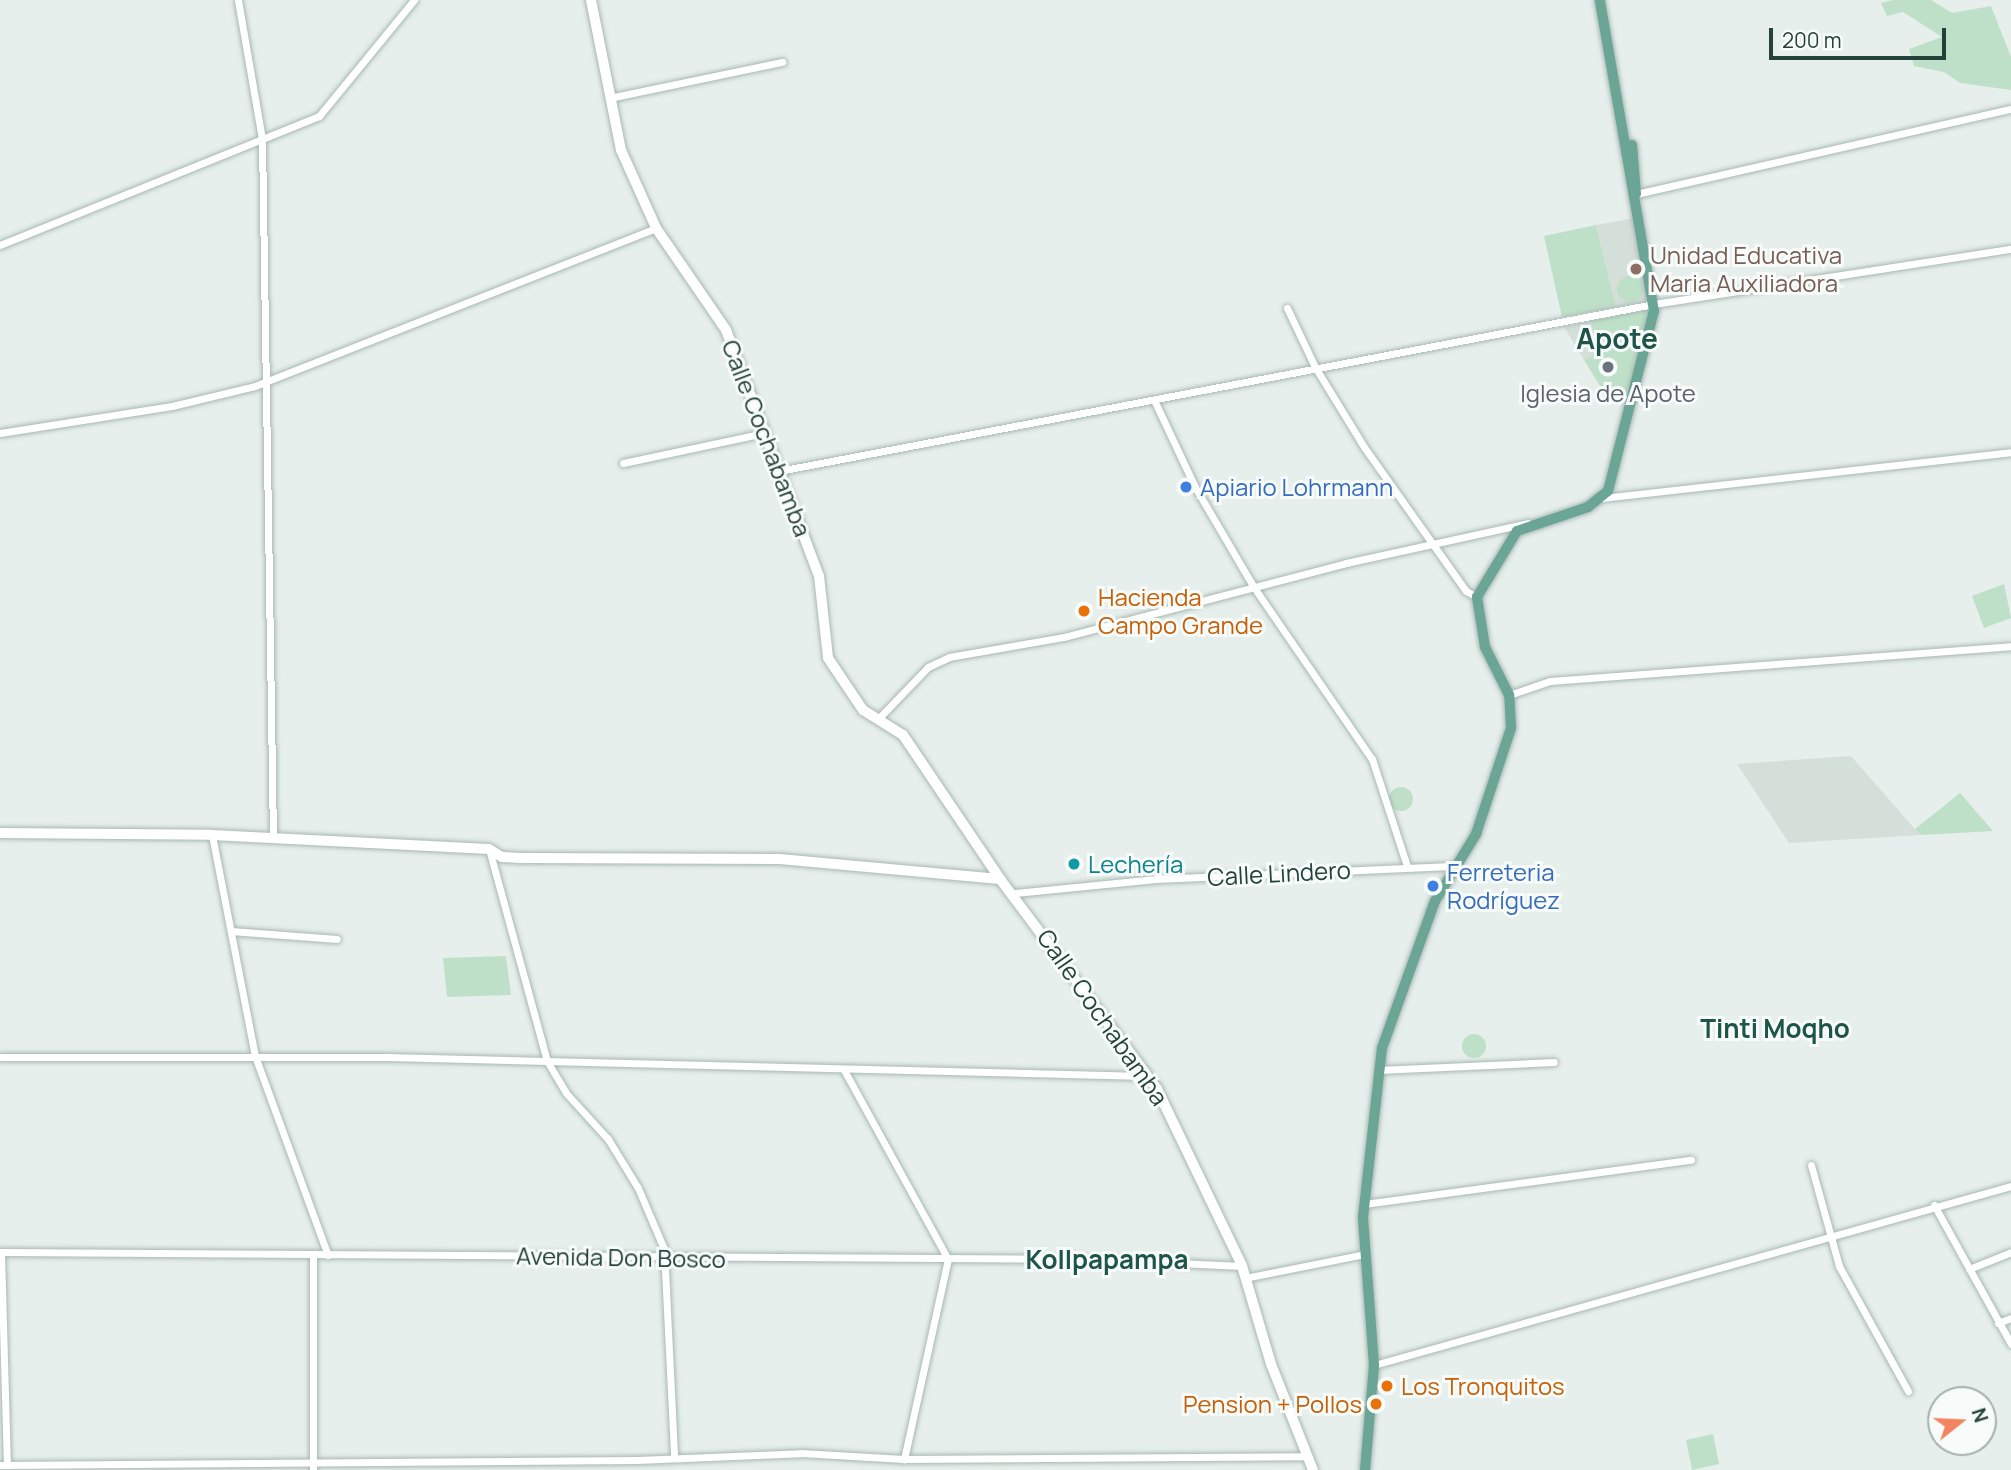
<!DOCTYPE html>
<meta charset="utf-8">
<style>
body{margin:0}
#map{position:relative;width:2011px;height:1470px;overflow:hidden;background:#e6efeb;font-family:Manrope,sans-serif}
div>[style]{position:absolute}
.built>*{inset:0;background:#d4dfda}
.green>*{inset:0;background:#bfe0c8}
.round{border-radius:50%}
.roads{filter:drop-shadow(0 0 2px #a8b8b2) drop-shadow(0 0 2px #a8b8b2)}
.street>*{height:7px;margin:-3.5px;padding:0 3.5px;transform-origin:3.5px;border-radius:3.5px;background:#fff}
.secondary>*{height:10px;margin:-5px;padding:0 5px;transform-origin:5px;border-radius:5px;background:#fff}
.primary>*{height:10px;margin:-5px;padding:0 5px;transform-origin:5px;border-radius:5px;background:#6aa596}
.dots>*{width:19px;height:19px;translate:-50% -50%;box-sizing:border-box;border:4px solid #f7fbf9;border-radius:50%}
span{translate:-50% -50%;white-space:nowrap;text-align:center;line-height:1.15;-webkit-text-stroke:6px #f7fbf9;paint-order:stroke}
.education-label{font-size:24px;color:#785e54}
.left{translate:0 -50%;text-align:left}
.worship-label{font-size:24px;color:#5b616d}
.street-label{font-size:24px;color:#24423a}
.shop-label{font-size:24px;color:#366cbe}
.food-label{font-size:24px;color:#c56008}
.right{translate:-100% -50%;text-align:right}
.culture-label{font-size:24px;color:#0d838f}
.neighbourhood-label{font-size:26px;color:#1f5548;font-weight:700}
.quarter-label{font-size:28px;color:#1f5548;font-weight:700}
.north{position:absolute;left:1927px;top:1386px;width:70px;height:70px;box-sizing:border-box;background:#f7fbf9;border:2px solid #a3b1ad;border-radius:50%;rotate:72deg;font-size:19px;font-weight:700;line-height:28px;text-align:center;color:#24423a}
.north::after{content:'';display:block;margin:auto;width:24px;height:32px;background:#f4845f;clip-path:polygon(50% 0,100% 100%,50% 72%,0 100%)}
.scale{position:absolute;left:1769px;top:28px;width:177px;height:32px;box-sizing:border-box;border:4px solid #24423a;border-top:0;padding-left:9px;font-size:21px;line-height:24px;white-space:nowrap;color:#24423a;-webkit-text-stroke:5px #f7fbf9;paint-order:stroke}
</style>
<div id="map">
<div class="built">
<i style="clip-path:polygon(1635px 218px,1649px 301px,1616px 307px,1596px 225px)"></i>
<i style="clip-path:polygon(1592px 321px,1600px 351px,1584px 360px,1564px 327px)"></i>
<i style="clip-path:polygon(1851px 756px,1920px 835px,1789px 843px,1737px 764px)"></i>
</div>
<div class="green">
<i style="clip-path:polygon(1893px 0,1931px 0,1952px 13px,1991px 6px,2011px 57px,2011px 90px,1960px 83px,1944px 72px,1914px 66px,1909px 49px,1942px 37px,1903px 12px,1887px 16px,1881px 3px)"></i>
<i style="clip-path:polygon(1596px 225px,1616px 307px,1562px 317px,1544px 236px)"></i>
<i class="round" style="left:1617px;top:276px;width:26px;height:26px"></i>
<i style="clip-path:polygon(1651px 308px,1630px 395px,1608px 399px,1584px 360px,1600px 351px,1591px 320px)"></i>
<i style="clip-path:polygon(2004px 584px,2011px 618px,1984px 628px,1972px 596px)"></i>
<i class="round" style="left:1389px;top:787px;width:24px;height:24px"></i>
<i style="clip-path:polygon(1960px 793px,1993px 831px,1920px 835px,1915px 829px)"></i>
<i style="clip-path:polygon(506px 956px,511px 995px,447px 997px,443px 958px)"></i>
<i class="round" style="left:1462px;top:1034px;width:24px;height:24px"></i>
<i style="clip-path:polygon(1713px 1434px,1719px 1464px,1692px 1470px,1686px 1440px)"></i>
</div>
<div class="roads">
<div class="street">
<i style="left:238px;top:0;width:141px;rotate:80.2deg"></i>
<i style="left:262px;top:139px;width:700px;rotate:89.1deg"></i>
<i style="left:609px;top:98px;width:177px;rotate:-11.8deg"></i>
<i style="left:1636px;top:194px;width:385px;rotate:-12.8deg"></i>
<i style="left:0;top:245px;width:344px;rotate:-22deg"></i>
<i style="left:319px;top:116px;width:150px;rotate:-50.7deg"></i>
<i style="left:1287px;top:308px;width:65px;rotate:64.6deg"></i>
<i style="left:1315px;top:367px;width:94px;rotate:58.5deg"></i>
<i style="left:1364px;top:447px;width:176px;rotate:54.7deg"></i>
<i style="left:1466px;top:591px;width:13px;rotate:29deg"></i>
<i style="left:1155px;top:402px;width:94px;rotate:64.8deg"></i>
<i style="left:1195px;top:487px;width:115px;rotate:59.6deg"></i>
<i style="left:1253px;top:586px;width:210px;rotate:55.5deg"></i>
<i style="left:1372px;top:759px;width:113px;rotate:71.9deg"></i>
<i style="left:0;top:433px;width:174px;rotate:-8.9deg"></i>
<i style="left:172px;top:406px;width:85px;rotate:-13.5deg"></i>
<i style="left:255px;top:386px;width:431px;rotate:-21.5deg"></i>
<i style="left:623px;top:463px;width:144px;rotate:-12deg"></i>
<i style="left:779px;top:471px;width:891px;rotate:-10.81deg"></i>
<i style="left:1654px;top:304px;width:361px;rotate:-8.8deg"></i>
<i style="left:1602px;top:498px;width:412px;rotate:-6.4deg"></i>
<i style="left:1509px;top:695px;width:43px;rotate:-18.9deg"></i>
<i style="left:1550px;top:681px;width:462px;rotate:-4.3deg"></i>
<i style="left:878px;top:719px;width:72px;rotate:-46.1deg"></i>
<i style="left:928px;top:667px;width:23px;rotate:-25deg"></i>
<i style="left:949px;top:657px;width:117px;rotate:-9.9deg"></i>
<i style="left:1064px;top:637px;width:292px;rotate:-14.7deg"></i>
<i style="left:1346px;top:563px;width:186px;rotate:-12.4deg"></i>
<i style="left:212px;top:835px;width:225px;rotate:79deg"></i>
<i style="left:255px;top:1056px;width:212px;rotate:69.9deg"></i>
<i style="left:489px;top:849px;width:220px;rotate:74.7deg"></i>
<i style="left:547px;top:1061px;width:37px;rotate:59deg"></i>
<i style="left:566px;top:1093px;width:62px;rotate:47.6deg"></i>
<i style="left:608px;top:1139px;width:57px;rotate:58.5deg"></i>
<i style="left:638px;top:1188px;width:66px;rotate:66.9deg"></i>
<i style="left:664px;top:1249px;width:208px;rotate:87.2deg"></i>
<i style="left:1015px;top:893px;width:142px;rotate:-5.7deg"></i>
<i style="left:1156px;top:879px;width:301px;rotate:-2.5deg"></i>
<i style="left:231px;top:931px;width:106px;rotate:4.3deg"></i>
<i style="left:0;top:1057px;width:387px"></i>
<i style="left:387px;top:1057px;width:759px;rotate:1.43deg"></i>
<i style="left:844px;top:1070px;width:216px;rotate:61.2deg"></i>
<i style="left:948px;top:1259px;width:205px;rotate:102.4deg"></i>
<i style="left:1378px;top:1070px;width:176px;rotate:-2.6deg"></i>
<i style="left:1811px;top:1165px;width:105px;rotate:74.5deg"></i>
<i style="left:1839px;top:1266px;width:143px;rotate:61.1deg"></i>
<i style="left:1364px;top:1204px;width:330px;rotate:-7.7deg"></i>
<i style="left:1934px;top:1205px;width:159px;rotate:61deg"></i>
<i style="left:0;top:1252px;width:1093px;rotate:0.37deg"></i>
<i style="left:1093px;top:1259px;width:149px;rotate:2.7deg"></i>
<i style="left:1px;top:1252px;width:213px;rotate:88.4deg"></i>
<i style="left:313px;top:1256px;width:214px;rotate:90deg"></i>
<i style="left:1969px;top:1269px;width:45px;rotate:-22deg"></i>
<i style="left:1245px;top:1278px;width:122px;rotate:-11.3deg"></i>
<i style="left:1998px;top:1323px;width:14px;rotate:-21deg"></i>
<i style="left:1374px;top:1365px;width:662px;rotate:-15.7deg"></i>
<i style="left:0;top:1465px;width:637px;rotate:-0.45deg"></i>
<i style="left:637px;top:1460px;width:164px;rotate:-2.4deg"></i>
<i style="left:801px;top:1453px;width:103px;rotate:3.3deg"></i>
<i style="left:904px;top:1459px;width:402px;rotate:-0.4deg"></i>
</div>
<div class="secondary">
<i style="left:591px;top:0;width:153px;rotate:78.7deg"></i>
<i style="left:621px;top:150px;width:85px;rotate:65.8deg"></i>
<i style="left:656px;top:228px;width:124px;rotate:55.5deg"></i>
<i style="left:726px;top:330px;width:263px;rotate:69.3deg"></i>
<i style="left:819px;top:576px;width:82px;rotate:83.7deg"></i>
<i style="left:828px;top:658px;width:63px;rotate:56.1deg"></i>
<i style="left:863px;top:710px;width:47px;rotate:32deg"></i>
<i style="left:903px;top:735px;width:174px;rotate:56deg"></i>
<i style="left:1000px;top:879px;width:262px;rotate:53.2deg"></i>
<i style="left:1157px;top:1089px;width:196px;rotate:64.3deg"></i>
<i style="left:1242px;top:1266px;width:102px;rotate:73.5deg"></i>
<i style="left:1271px;top:1364px;width:114px;rotate:68.4deg"></i>
<i style="left:0;top:833px;width:212px;rotate:0.5deg"></i>
<i style="left:212px;top:835px;width:277px;rotate:2.9deg"></i>
<i style="left:489px;top:849px;width:15px;rotate:32deg"></i>
<i style="left:502px;top:857px;width:22px;rotate:3deg"></i>
<i style="left:524px;top:858px;width:255px;rotate:0.2deg"></i>
<i style="left:779px;top:859px;width:222px;rotate:5.2deg"></i>
</div>
<div class="primary">
<i style="left:1632px;top:145px;width:49px;rotate:85.3deg"></i>
<i style="left:1365px;top:1470px;width:105px;rotate:-85.1deg"></i>
<i style="left:1374px;top:1365px;width:148px;rotate:-94.3deg"></i>
<i style="left:1363px;top:1217px;width:170px;rotate:-83.6deg"></i>
<i style="left:1382px;top:1048px;width:156px;rotate:-70.2deg"></i>
<i style="left:1435px;top:901px;width:79px;rotate:-58.5deg"></i>
<i style="left:1476px;top:834px;width:112px;rotate:-71.7deg"></i>
<i style="left:1511px;top:728px;width:33px;rotate:-93deg"></i>
<i style="left:1509px;top:695px;width:54px;rotate:-116.6deg"></i>
<i style="left:1485px;top:647px;width:51px;rotate:-99.1deg"></i>
<i style="left:1477px;top:597px;width:77px;rotate:-58.8deg"></i>
<i style="left:1517px;top:531px;width:75px;rotate:-18.7deg"></i>
<i style="left:1588px;top:507px;width:26px;rotate:-39deg"></i>
<i style="left:1608px;top:491px;width:186px;rotate:-75.7deg"></i>
<i style="left:1654px;top:311px;width:316px;rotate:-99.9deg"></i>
</div>
</div>
<div class="dots">
<i style="left:1636px;top:269px;background:#8d6e63"></i>
<i style="left:1608px;top:367px;background:#6b7280"></i>
<i style="left:1186px;top:487px;background:#3f7fe0"></i>
<i style="left:1084px;top:611px;background:#e8710a"></i>
<i style="left:1074px;top:864px;background:#0f9aa8"></i>
<i style="left:1433px;top:886px;background:#3f7fe0"></i>
<i style="left:1387px;top:1386px;background:#e8710a"></i>
<i style="left:1376px;top:1404px;background:#e8710a"></i>
</div>
<div class="education-label">
<span class="left" style="left:1650px;top:269px">Unidad Educativa<br>Maria Auxiliadora</span>
</div>
<div class="worship-label">
<span style="left:1608px;top:393px">Iglesia de Apote</span>
</div>
<div class="street-label">
<span style="left:767px;top:438px;rotate:69deg">Calle Cochabamba</span>
<span style="left:1279px;top:873px;rotate:-3deg">Calle Lindero</span>
<span style="left:1103px;top:1017px;rotate:55deg">Calle Cochabamba</span>
<span style="left:621px;top:1257px;rotate:1deg">Avenida Don Bosco</span>
</div>
<div class="shop-label">
<span class="left" style="left:1200px;top:487px">Apiario Lohrmann</span>
<span class="left" style="left:1447px;top:886px">Ferreteria<br>Rodríguez</span>
</div>
<div class="food-label">
<span class="left" style="left:1098px;top:611px">Hacienda<br>Campo Grande</span>
<span class="left" style="left:1401px;top:1386px">Los Tronquitos</span>
<span class="right" style="left:1362px;top:1404px">Pension + Pollos</span>
</div>
<div class="culture-label">
<span class="left" style="left:1088px;top:864px">Lechería</span>
</div>
<div class="neighbourhood-label">
<span style="left:1775px;top:1029px">Tinti Moqho</span>
<span style="left:1107px;top:1260px">Kollpapampa</span>
</div>
<div class="quarter-label">
<span style="left:1617px;top:338px">Apote</span>
</div>
<div class="north">N</div>
<div class="scale">200 m</div>
</div>
